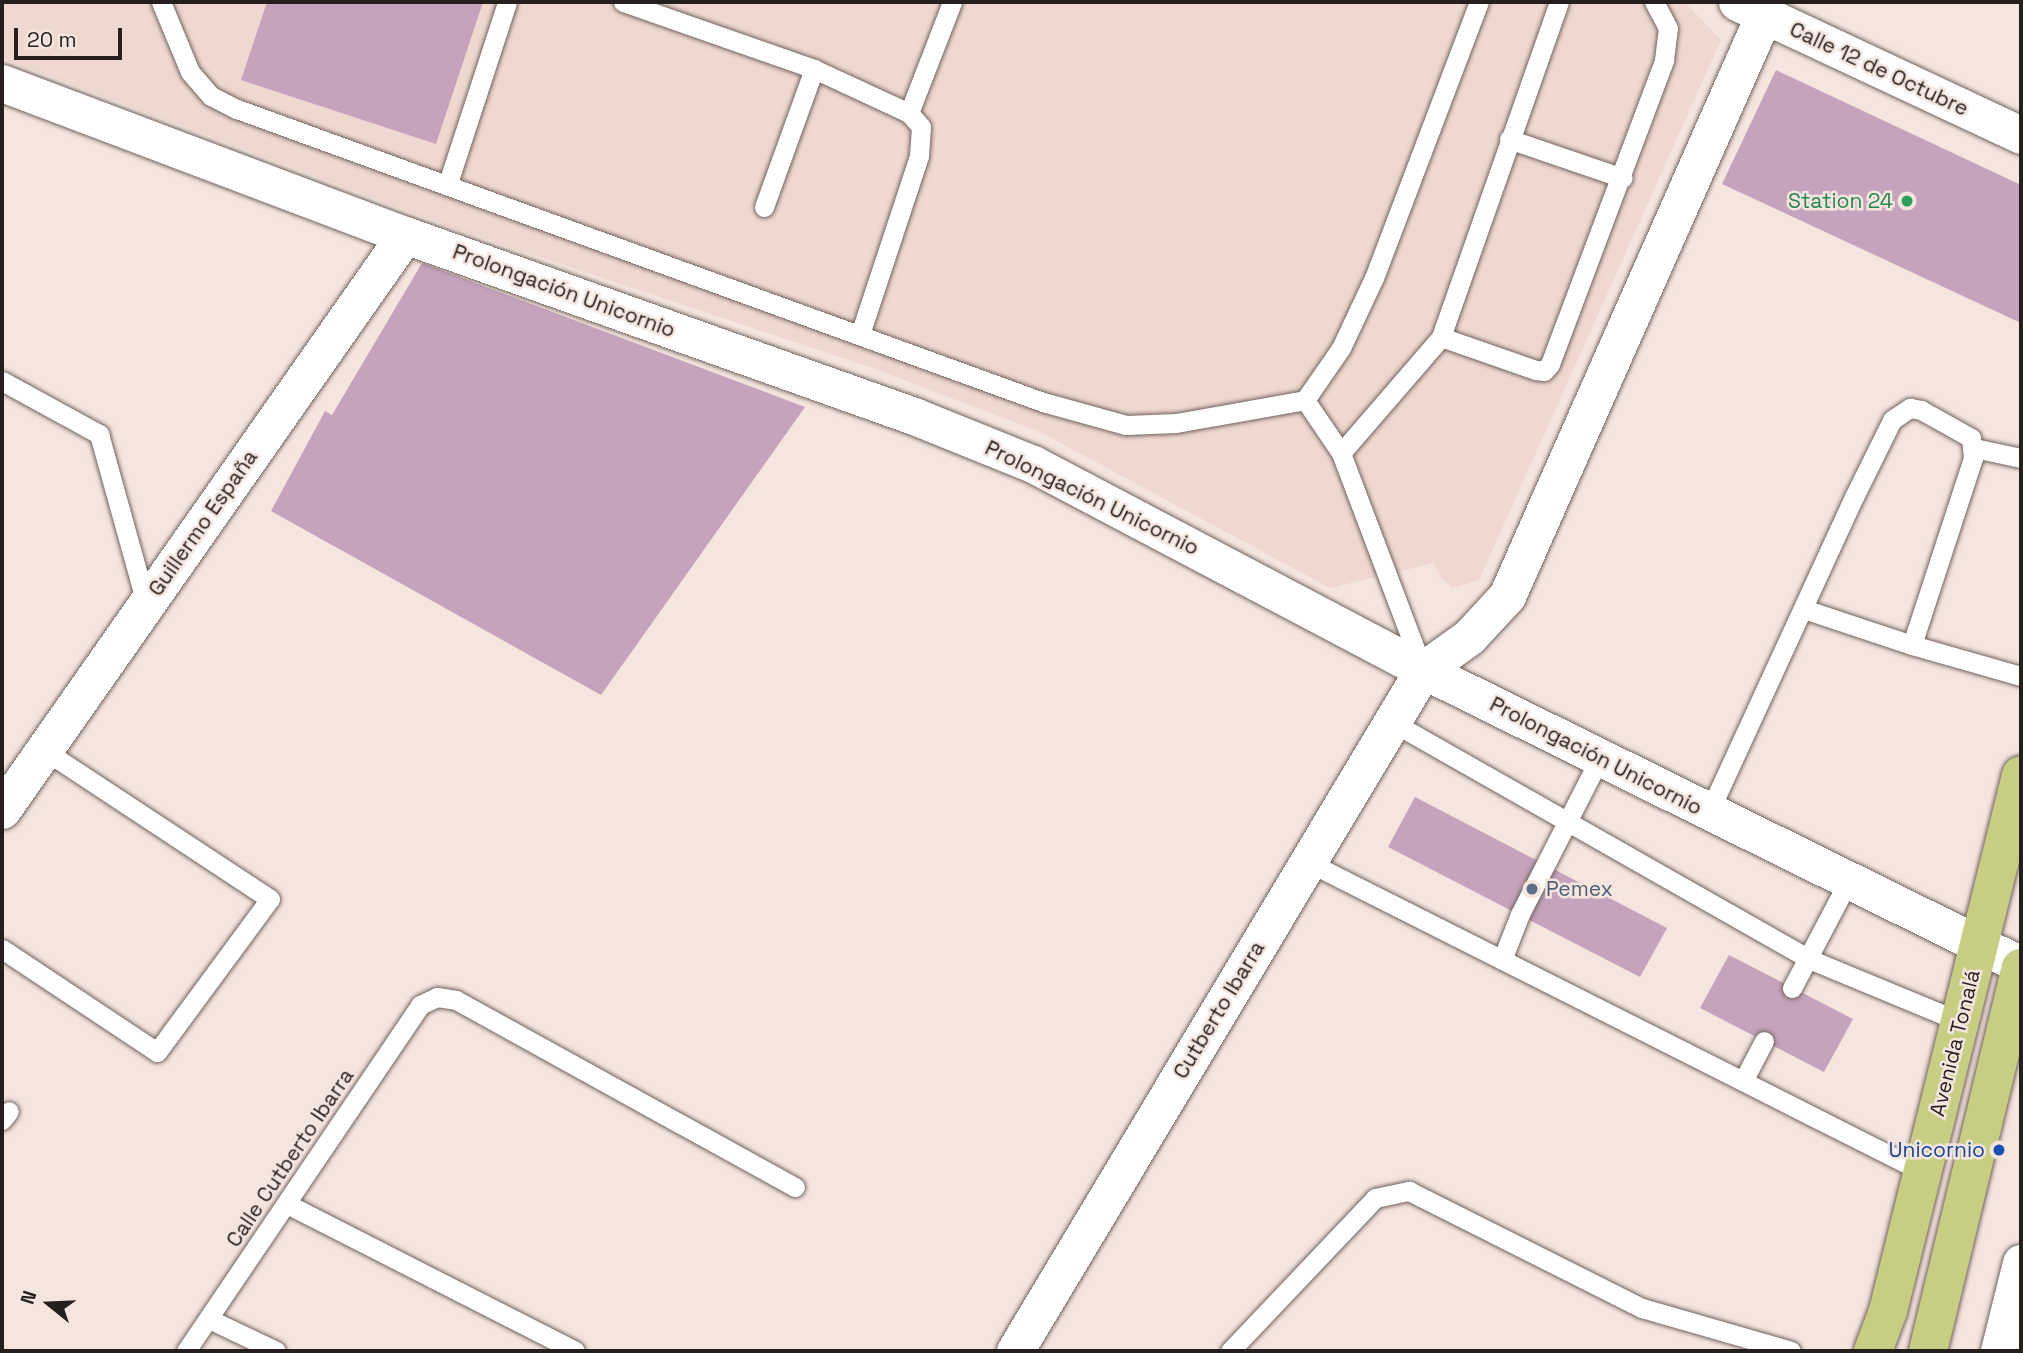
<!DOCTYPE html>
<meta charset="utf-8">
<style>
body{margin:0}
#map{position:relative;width:2023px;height:1353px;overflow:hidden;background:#f5e5df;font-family:"Space Grotesk",sans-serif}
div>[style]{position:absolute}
.built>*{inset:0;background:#efd8cf}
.building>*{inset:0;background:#c5a3bc}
.roads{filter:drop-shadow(0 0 2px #71635e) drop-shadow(0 0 2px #71635e)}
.lane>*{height:19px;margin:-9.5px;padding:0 9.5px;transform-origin:9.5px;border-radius:9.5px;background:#fff}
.street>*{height:37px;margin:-18.5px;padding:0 18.5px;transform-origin:18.5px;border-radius:18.5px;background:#fff}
.primary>*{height:38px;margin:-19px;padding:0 19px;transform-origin:19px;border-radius:19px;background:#c7ce84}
.dots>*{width:19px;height:19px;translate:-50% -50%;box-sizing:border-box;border:4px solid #f5e5df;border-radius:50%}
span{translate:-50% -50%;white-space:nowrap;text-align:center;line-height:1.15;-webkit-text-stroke:5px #f5e5df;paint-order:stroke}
.street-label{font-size:21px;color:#241e1c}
.leisure-label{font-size:21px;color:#27864d}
.right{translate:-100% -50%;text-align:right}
.service-label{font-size:21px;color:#4e5e75}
.left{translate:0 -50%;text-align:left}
.transit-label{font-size:21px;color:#164399}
.frame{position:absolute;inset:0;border:4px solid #241e1c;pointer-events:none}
.north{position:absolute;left:14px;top:1269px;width:70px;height:70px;-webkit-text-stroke:5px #f5e5df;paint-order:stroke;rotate:288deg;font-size:19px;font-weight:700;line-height:28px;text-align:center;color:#241e1c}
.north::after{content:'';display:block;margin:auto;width:24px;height:32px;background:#241e1c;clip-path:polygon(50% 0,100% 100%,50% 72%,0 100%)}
.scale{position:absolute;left:14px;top:28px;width:108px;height:32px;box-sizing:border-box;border:4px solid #241e1c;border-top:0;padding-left:9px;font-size:21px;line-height:24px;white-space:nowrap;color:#241e1c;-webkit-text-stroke:5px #f5e5df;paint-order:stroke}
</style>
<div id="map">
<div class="built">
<i style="clip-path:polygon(2px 2px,1685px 2px,1721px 40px,1479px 580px,1453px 588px,1440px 577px,1434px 563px,1330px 588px,1040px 432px,875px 369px,453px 228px,2px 58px)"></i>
</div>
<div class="building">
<i style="clip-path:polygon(267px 2px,483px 2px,436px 144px,241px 80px)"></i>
<i style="clip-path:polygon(1776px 70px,2021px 185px,2021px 323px,1722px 184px)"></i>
<i style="clip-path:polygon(422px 263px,805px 407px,601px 695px,271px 511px,325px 411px,332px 415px)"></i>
<i style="clip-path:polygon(1415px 797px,1667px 928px,1640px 977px,1388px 847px)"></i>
<i style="clip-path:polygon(1729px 955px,1853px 1019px,1824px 1072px,1700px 1008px)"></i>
</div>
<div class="roads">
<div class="lane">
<i style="left:161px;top:2px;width:76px;rotate:67.5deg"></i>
<i style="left:190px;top:72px;width:32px;rotate:49deg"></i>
<i style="left:211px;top:96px;width:29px;rotate:27deg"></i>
<i style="left:237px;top:109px;width:858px;rotate:19.98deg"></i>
<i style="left:1043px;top:402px;width:86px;rotate:15.5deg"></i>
<i style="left:1126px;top:425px;width:50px;rotate:-2.3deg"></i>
<i style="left:1176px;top:423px;width:131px;rotate:-10.1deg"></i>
<i style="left:1305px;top:400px;width:63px;rotate:-55.3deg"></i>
<i style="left:1341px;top:348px;width:77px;rotate:-64.8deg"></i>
<i style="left:1374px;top:278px;width:295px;rotate:-69.2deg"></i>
<i style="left:623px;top:2px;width:202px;rotate:19.3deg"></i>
<i style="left:814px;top:69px;width:105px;rotate:24.9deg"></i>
<i style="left:909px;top:113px;width:18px;rotate:49deg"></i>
<i style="left:921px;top:127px;width:29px;rotate:94deg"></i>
<i style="left:919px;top:156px;width:188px;rotate:108.3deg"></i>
<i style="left:909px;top:113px;width:119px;rotate:-68.8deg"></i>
<i style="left:1509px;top:139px;width:120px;rotate:18.9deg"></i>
<i style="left:448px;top:183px;width:190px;rotate:-71.9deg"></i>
<i style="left:764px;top:207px;width:147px;rotate:-70.1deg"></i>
<i style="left:1441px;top:337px;width:101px;rotate:19.2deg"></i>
<i style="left:1536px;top:370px;width:8px;rotate:7deg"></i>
<i style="left:1544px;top:371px;width:9px;rotate:-49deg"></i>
<i style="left:1550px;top:364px;width:325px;rotate:-69.4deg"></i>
<i style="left:1664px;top:60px;width:32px;rotate:-83deg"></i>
<i style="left:1668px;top:28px;width:30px;rotate:-118deg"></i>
<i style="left:2px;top:381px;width:111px;rotate:28.7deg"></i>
<i style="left:99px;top:434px;width:175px;rotate:74.5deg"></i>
<i style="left:1305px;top:400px;width:64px;rotate:55.8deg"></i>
<i style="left:1341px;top:453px;width:229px;rotate:69.3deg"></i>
<i style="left:1974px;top:448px;width:48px;rotate:12deg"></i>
<i style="left:1341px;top:453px;width:153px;rotate:-49.2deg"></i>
<i style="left:1441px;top:337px;width:355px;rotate:-70.6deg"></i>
<i style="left:1912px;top:645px;width:113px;rotate:15.9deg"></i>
<i style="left:1392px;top:722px;width:480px;rotate:29.6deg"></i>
<i style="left:1809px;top:959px;width:165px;rotate:22.5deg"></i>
<i style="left:1709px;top:812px;width:347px;rotate:-65.3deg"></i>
<i style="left:1854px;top:497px;width:86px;rotate:-63.7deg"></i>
<i style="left:1892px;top:420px;width:22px;rotate:-34deg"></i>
<i style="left:1910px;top:408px;width:11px;rotate:10deg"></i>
<i style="left:1921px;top:410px;width:57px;rotate:29.2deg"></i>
<i style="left:1971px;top:438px;width:20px;rotate:84deg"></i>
<i style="left:1973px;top:458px;width:197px;rotate:108.1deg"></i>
<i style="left:1912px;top:645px;width:114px;rotate:-161.6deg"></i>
<i style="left:1308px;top:862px;width:689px;rotate:26.75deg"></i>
<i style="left:2px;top:949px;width:186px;rotate:33.6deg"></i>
<i style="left:157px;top:1052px;width:190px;rotate:-53.6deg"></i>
<i style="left:270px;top:899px;width:271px;rotate:-146.6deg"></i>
<i style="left:1502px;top:960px;width:49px;rotate:-68.6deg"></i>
<i style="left:1520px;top:914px;width:175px;rotate:-62.9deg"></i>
<i style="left:1792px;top:988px;width:120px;rotate:-62.2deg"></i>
<i style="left:1743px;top:1081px;width:45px;rotate:-62.3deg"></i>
<i style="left:2px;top:1120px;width:11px;rotate:-52deg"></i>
<i style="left:287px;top:1204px;width:323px;rotate:27deg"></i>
<i style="left:209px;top:1319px;width:74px;rotate:25.5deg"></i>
<i style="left:186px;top:1351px;width:418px;rotate:-55.9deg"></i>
<i style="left:420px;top:1005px;width:19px;rotate:-25deg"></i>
<i style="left:437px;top:997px;width:19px;rotate:9deg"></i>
<i style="left:456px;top:1000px;width:387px;rotate:28.9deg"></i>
<i style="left:1230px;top:1351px;width:211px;rotate:-46.5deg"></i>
<i style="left:1375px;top:1198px;width:35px;rotate:-12deg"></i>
<i style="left:1409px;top:1191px;width:261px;rotate:26.7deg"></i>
<i style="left:1642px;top:1308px;width:155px;rotate:16.1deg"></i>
</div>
<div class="street">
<i style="left:1737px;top:2px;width:314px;rotate:25.1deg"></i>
<i style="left:2px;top:83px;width:431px;rotate:20.7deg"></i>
<i style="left:405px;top:235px;width:540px;rotate:19.58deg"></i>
<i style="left:914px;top:416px;width:128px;rotate:22deg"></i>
<i style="left:1033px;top:464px;width:441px;rotate:27.8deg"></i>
<i style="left:1423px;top:670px;width:667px;rotate:26.26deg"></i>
<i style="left:2px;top:810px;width:702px;rotate:-54.97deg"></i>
<i style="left:1015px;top:1351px;width:794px;rotate:-59.07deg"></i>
<i style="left:1423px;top:670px;width:57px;rotate:-35.7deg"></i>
<i style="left:1469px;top:637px;width:56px;rotate:-47.2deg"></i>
<i style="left:1507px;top:596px;width:633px;rotate:-66.15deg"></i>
<i style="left:1999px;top:1351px;width:91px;rotate:-76deg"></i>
</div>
<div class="primary">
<i style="left:1873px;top:1351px;width:43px;rotate:-69.4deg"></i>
<i style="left:1888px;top:1311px;width:552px;rotate:-76.06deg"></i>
<i style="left:1928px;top:1351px;width:394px;rotate:-76.4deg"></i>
</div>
</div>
<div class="dots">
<i style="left:1907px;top:201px;background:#2e9e5b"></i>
<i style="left:1532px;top:889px;background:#5c6f8a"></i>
<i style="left:1999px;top:1150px;background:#1a4fb4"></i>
</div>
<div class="street-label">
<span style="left:1879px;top:69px;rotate:25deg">Calle 12 de Octubre</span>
<span style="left:564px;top:291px;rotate:20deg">Prolongación Unicornio</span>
<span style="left:1092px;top:498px;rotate:26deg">Prolongación Unicornio</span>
<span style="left:203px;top:523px;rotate:-55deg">Guillermo España</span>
<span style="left:1596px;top:756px;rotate:27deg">Prolongación Unicornio</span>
<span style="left:1219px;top:1010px;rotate:-59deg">Cutberto Ibarra</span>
<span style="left:1955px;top:1043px;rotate:-76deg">Avenida Tonalá</span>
<span style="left:290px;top:1158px;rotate:-56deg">Calle Cutberto Ibarra</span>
</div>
<div class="leisure-label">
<span class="right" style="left:1893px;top:201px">Station 24</span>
</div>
<div class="service-label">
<span class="left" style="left:1546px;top:889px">Pemex</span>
</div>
<div class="transit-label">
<span class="right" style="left:1985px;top:1150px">Unicornio</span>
</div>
<div class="frame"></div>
<div class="north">N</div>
<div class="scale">20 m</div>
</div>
